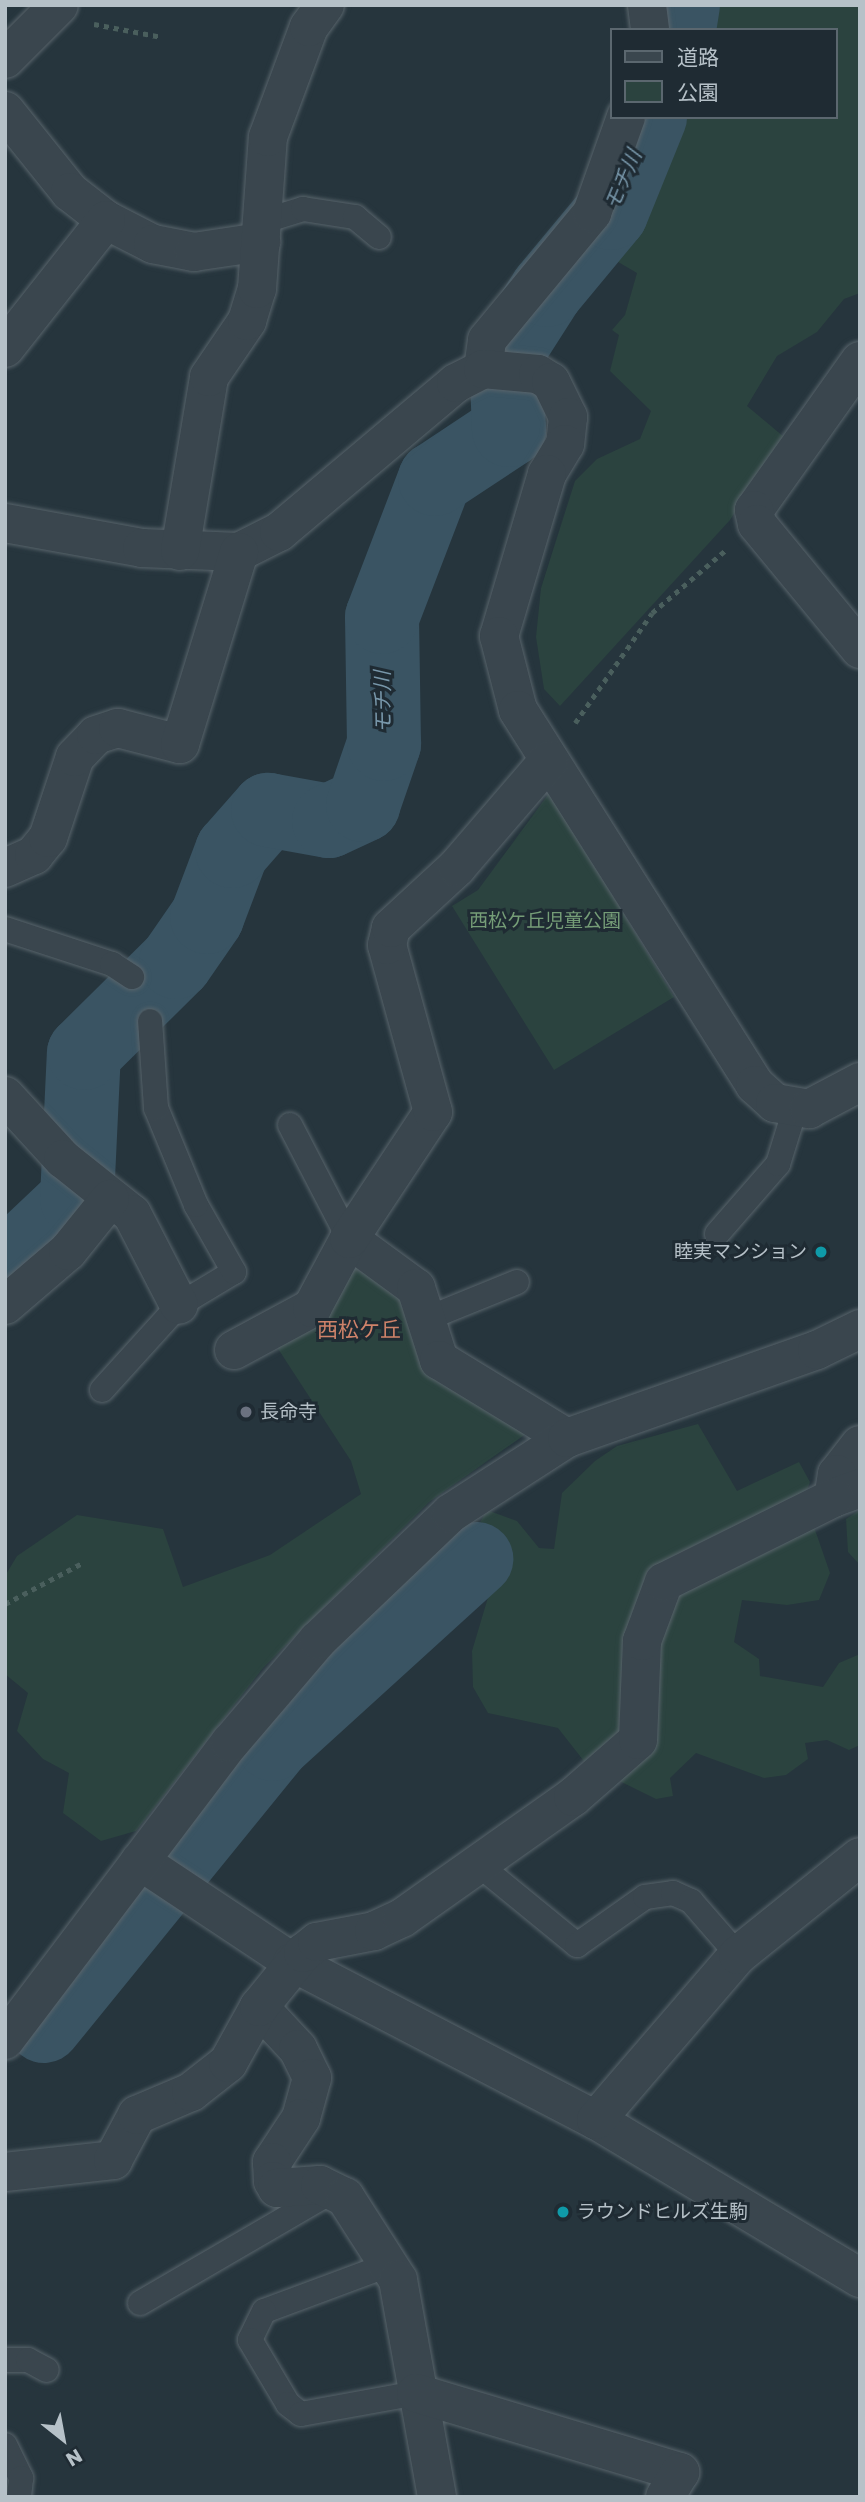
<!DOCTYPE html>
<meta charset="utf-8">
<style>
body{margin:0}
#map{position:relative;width:865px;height:2502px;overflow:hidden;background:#26353d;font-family:Poppins,"Noto Sans JP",sans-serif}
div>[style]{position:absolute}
.green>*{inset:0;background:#2b433f}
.river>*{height:74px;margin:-37px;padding:0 37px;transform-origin:37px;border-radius:37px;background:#3a5463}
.path>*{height:4.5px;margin-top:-2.25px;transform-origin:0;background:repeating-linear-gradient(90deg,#4a5f5d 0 5px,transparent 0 10px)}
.roads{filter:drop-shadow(0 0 2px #58646b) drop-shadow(0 0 2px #58646b)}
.lane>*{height:24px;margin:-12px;padding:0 12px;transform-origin:12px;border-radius:12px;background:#3a464e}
.street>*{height:38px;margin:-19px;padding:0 19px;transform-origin:19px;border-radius:19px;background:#3a464e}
.dots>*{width:19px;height:19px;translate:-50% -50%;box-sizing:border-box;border:4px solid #1f2b33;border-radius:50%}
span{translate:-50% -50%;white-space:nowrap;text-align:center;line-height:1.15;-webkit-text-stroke:6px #1f2b33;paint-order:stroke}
.park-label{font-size:19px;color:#759d77}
.poi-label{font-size:19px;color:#b6c1c8}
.right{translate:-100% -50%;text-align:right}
.left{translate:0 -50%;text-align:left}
.water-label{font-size:21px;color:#7897aa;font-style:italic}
.neighbourhood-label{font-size:21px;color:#cf836a}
.frame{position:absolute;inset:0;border:7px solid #b6c1c8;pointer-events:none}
.legend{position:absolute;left:610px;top:28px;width:228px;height:91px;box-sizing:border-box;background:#1f2b33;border:2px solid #5b676f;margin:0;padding:9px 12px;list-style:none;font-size:21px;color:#b6c1c8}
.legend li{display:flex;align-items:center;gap:14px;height:35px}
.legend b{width:35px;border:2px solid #5b676f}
.north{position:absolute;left:28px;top:2404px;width:70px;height:70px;-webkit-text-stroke:5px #1f2b33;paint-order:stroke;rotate:149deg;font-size:19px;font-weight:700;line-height:28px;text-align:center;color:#b6c1c8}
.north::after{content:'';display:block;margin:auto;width:24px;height:32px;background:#b6c1c8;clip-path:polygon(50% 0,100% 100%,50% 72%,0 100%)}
</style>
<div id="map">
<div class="green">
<i style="clip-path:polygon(698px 5px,860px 5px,860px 293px,844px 299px,817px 332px,777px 356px,747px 406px,784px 437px,730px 520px,560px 706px,544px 689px,536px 637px,541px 588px,575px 481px,597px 459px,640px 439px,651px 411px,610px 371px,619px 335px,612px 330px,625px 315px,637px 273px,601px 252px,635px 202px,667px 117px,835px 117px,835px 30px,698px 30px)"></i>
<i style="clip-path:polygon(550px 792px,674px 997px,554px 1070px,452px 906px,478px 890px)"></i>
<i style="clip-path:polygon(347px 1260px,382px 1274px,530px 1431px,429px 1502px,263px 1668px,136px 1831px,101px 1841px,63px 1813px,69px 1773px,43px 1759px,17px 1731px,28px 1693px,5px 1674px,5px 1576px,17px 1556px,77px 1515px,163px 1529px,183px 1587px,270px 1555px,361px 1494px,351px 1461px,273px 1341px)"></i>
<i style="clip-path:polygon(698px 1424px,737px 1491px,799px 1462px,810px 1482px,804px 1498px,830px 1573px,819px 1600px,787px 1605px,742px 1600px,734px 1642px,759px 1659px,760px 1676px,823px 1687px,839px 1663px,860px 1654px,860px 1745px,849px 1750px,827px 1740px,805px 1743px,808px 1759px,786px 1775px,764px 1778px,696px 1753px,670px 1778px,673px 1796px,656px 1799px,587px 1765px,558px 1728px,488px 1713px,473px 1687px,472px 1651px,492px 1584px,489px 1566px,470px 1540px,487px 1510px,517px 1521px,539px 1548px,554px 1549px,562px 1493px,595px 1461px,617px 1446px)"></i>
<i style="clip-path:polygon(860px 1510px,860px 1565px,848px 1552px,846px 1519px)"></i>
</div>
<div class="river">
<i style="left:679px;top:30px;width:25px;rotate:-81deg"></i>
<i style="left:5px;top:1267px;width:99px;rotate:-43.4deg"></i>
<i style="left:77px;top:1199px;width:146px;rotate:-87.3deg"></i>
<i style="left:84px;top:1053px;width:129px;rotate:-44.7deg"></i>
<i style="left:176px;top:962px;width:55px;rotate:-55.4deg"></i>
<i style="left:207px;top:917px;width:71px;rotate:-69.3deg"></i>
<i style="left:232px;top:851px;width:55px;rotate:-48.7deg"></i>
<i style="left:268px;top:810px;width:62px;rotate:10.2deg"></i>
<i style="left:329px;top:821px;width:38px;rotate:-25deg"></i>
<i style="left:363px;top:805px;width:65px;rotate:-71deg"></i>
<i style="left:384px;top:744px;width:127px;rotate:-90.9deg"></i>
<i style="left:382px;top:617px;width:148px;rotate:-69deg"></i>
<i style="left:435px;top:479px;width:89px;rotate:-33.5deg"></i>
<i style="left:509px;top:430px;width:76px;rotate:-92.3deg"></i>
<i style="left:506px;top:354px;width:76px;rotate:-57.4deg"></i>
<i style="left:547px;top:290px;width:100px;rotate:-50.3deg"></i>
<i style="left:611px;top:213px;width:104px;rotate:-67.9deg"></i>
<i style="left:44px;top:2026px;width:363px;rotate:-50.9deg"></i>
<i style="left:273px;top:1744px;width:275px;rotate:-42.3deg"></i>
</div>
<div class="path">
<i style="left:94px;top:24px;width:69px;rotate:10.8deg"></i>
<i style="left:575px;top:723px;width:134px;rotate:-55deg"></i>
<i style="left:652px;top:613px;width:99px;rotate:-40.5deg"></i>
<i style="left:5px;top:1604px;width:89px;rotate:-28deg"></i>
</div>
<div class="roads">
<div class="lane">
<i style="left:261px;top:222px;width:44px;rotate:-17.2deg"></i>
<i style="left:303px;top:209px;width:53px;rotate:8.7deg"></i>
<i style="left:355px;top:217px;width:31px;rotate:40deg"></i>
<i style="left:5px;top:929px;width:113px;rotate:18.1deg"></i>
<i style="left:112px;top:964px;width:24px;rotate:33deg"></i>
<i style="left:290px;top:1125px;width:128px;rotate:62.6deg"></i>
<i style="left:717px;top:1234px;width:93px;rotate:-48.9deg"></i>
<i style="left:778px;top:1164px;width:58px;rotate:-72.8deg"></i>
<i style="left:426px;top:1319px;width:98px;rotate:-22.1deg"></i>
<i style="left:102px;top:1390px;width:115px;rotate:-47.8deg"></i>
<i style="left:179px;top:1305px;width:64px;rotate:-31deg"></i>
<i style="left:234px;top:1272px;width:77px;rotate:-119.6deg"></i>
<i style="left:196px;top:1205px;width:105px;rotate:-112.4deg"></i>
<i style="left:156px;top:1108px;width:87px;rotate:-93.9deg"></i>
<i style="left:478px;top:1864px;width:128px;rotate:39.3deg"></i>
<i style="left:577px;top:1945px;width:83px;rotate:-35.2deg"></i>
<i style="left:645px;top:1897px;width:28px;rotate:-8deg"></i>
<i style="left:673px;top:1893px;width:20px;rotate:24deg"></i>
<i style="left:691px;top:1901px;width:72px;rotate:49deg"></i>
<i style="left:388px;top:2265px;width:132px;rotate:159.6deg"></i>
<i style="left:264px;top:2311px;width:32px;rotate:116deg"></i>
<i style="left:250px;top:2340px;width:74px;rotate:59.3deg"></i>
<i style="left:288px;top:2404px;width:16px;rotate:38deg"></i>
<i style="left:301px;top:2414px;width:117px;rotate:-10.3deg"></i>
<i style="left:140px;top:2303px;width:225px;rotate:-30.2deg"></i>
<i style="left:5px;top:2360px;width:23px"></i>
<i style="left:28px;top:2360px;width:21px;rotate:28deg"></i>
<i style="left:5px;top:2445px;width:37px;rotate:64deg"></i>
<i style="left:21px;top:2478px;width:19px;rotate:96deg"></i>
</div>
<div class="street">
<i style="left:647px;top:5px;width:25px;rotate:83deg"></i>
<i style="left:5px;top:59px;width:76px;rotate:-45deg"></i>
<i style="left:5px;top:111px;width:104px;rotate:51.3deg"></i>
<i style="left:70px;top:192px;width:46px;rotate:37.9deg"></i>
<i style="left:106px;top:220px;width:53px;rotate:27.1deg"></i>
<i style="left:153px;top:244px;width:42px;rotate:11deg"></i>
<i style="left:194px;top:252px;width:68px;rotate:-8.5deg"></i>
<i style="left:5px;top:348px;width:163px;rotate:-51.7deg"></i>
<i style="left:860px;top:361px;width:183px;rotate:125.4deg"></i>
<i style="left:754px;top:510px;width:14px;rotate:78deg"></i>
<i style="left:757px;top:524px;width:162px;rotate:50.5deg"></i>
<i style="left:483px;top:369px;width:29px;rotate:-82deg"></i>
<i style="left:487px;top:340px;width:165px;rotate:-50.4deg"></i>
<i style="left:592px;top:213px;width:102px;rotate:-70.5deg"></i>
<i style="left:5px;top:523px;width:139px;rotate:10.3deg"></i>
<i style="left:142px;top:548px;width:97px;rotate:2.4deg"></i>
<i style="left:239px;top:552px;width:45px;rotate:-26.6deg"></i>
<i style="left:279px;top:532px;width:231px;rotate:-40.1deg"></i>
<i style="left:456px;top:383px;width:30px;rotate:-27deg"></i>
<i style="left:483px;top:369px;width:55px;rotate:5.2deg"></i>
<i style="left:538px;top:374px;width:15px;rotate:32deg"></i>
<i style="left:551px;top:382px;width:39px;rotate:64deg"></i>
<i style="left:568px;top:417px;width:27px;rotate:96deg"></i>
<i style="left:565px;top:444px;width:35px;rotate:121deg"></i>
<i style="left:547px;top:474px;width:169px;rotate:106.5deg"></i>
<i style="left:499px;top:636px;width:76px;rotate:75.6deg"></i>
<i style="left:518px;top:710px;width:444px;rotate:57.7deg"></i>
<i style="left:755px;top:1085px;width:27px;rotate:42deg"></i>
<i style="left:775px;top:1103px;width:35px;rotate:10deg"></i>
<i style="left:809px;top:1109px;width:58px;rotate:-27.9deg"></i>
<i style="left:180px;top:551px;width:176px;rotate:-80.5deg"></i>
<i style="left:209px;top:377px;width:68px;rotate:-55.8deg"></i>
<i style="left:247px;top:321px;width:34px;rotate:-73deg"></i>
<i style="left:257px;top:289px;width:152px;rotate:-85.9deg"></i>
<i style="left:268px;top:137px;width:117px;rotate:-69.6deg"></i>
<i style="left:309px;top:27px;width:27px;rotate:-54deg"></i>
<i style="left:5px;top:868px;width:32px;rotate:-24deg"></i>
<i style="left:34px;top:855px;width:22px;rotate:-51deg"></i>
<i style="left:48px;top:838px;width:85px;rotate:-71.6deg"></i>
<i style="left:75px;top:757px;width:30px;rotate:-46deg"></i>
<i style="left:96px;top:735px;width:23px;rotate:-18deg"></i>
<i style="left:118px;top:728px;width:64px;rotate:14.5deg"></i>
<i style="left:180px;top:744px;width:201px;rotate:-72.9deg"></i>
<i style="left:5px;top:1096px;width:86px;rotate:47.4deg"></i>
<i style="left:63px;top:1159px;width:88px;rotate:38.6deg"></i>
<i style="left:132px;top:1214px;width:102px;rotate:62.7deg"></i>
<i style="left:349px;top:1239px;width:83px;rotate:36.2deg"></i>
<i style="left:416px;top:1288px;width:76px;rotate:72.3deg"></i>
<i style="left:439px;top:1360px;width:150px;rotate:31.4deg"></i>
<i style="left:5px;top:1305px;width:83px;rotate:-40.6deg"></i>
<i style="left:68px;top:1251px;width:67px;rotate:-51.1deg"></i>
<i style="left:234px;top:1350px;width:89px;rotate:-28.3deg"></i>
<i style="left:312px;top:1308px;width:78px;rotate:-61.8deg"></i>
<i style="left:349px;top:1239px;width:152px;rotate:-56.5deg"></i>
<i style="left:433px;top:1112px;width:173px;rotate:-105.4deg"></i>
<i style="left:387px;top:945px;width:17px;rotate:-77deg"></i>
<i style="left:391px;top:928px;width:90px;rotate:-42.7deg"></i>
<i style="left:457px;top:867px;width:141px;rotate:-49.3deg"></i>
<i style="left:860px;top:1445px;width:37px;rotate:128deg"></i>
<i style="left:837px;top:1474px;width:24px;rotate:99deg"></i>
<i style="left:833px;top:1498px;width:29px;rotate:-20deg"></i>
<i style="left:140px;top:1861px;width:182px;rotate:33.6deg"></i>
<i style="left:292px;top:1962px;width:343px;rotate:27.5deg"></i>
<i style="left:596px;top:2120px;width:308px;rotate:30.9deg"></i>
<i style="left:259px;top:2007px;width:57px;rotate:47.1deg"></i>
<i style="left:298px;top:2049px;width:32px;rotate:64deg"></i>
<i style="left:312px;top:2078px;width:41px;rotate:105.4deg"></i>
<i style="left:301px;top:2118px;width:53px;rotate:123.4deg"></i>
<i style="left:272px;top:2162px;width:19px;rotate:87deg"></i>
<i style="left:273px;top:2181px;width:8px;rotate:60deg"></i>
<i style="left:277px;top:2188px;width:43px;rotate:-4deg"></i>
<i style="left:320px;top:2185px;width:28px;rotate:26deg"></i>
<i style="left:345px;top:2197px;width:98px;rotate:57.4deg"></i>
<i style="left:398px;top:2280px;width:220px;rotate:79.8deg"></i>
<i style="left:5px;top:2040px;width:373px;rotate:-52.9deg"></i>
<i style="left:230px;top:1743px;width:135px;rotate:-49.5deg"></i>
<i style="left:318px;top:1640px;width:184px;rotate:-43.7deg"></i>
<i style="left:451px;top:1513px;width:138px;rotate:-32.9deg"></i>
<i style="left:567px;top:1438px;width:265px;rotate:-19.4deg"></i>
<i style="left:817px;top:1350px;width:48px;rotate:-26deg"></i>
<i style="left:596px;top:2120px;width:218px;rotate:-49.3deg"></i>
<i style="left:738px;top:1955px;width:156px;rotate:-38.8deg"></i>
<i style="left:5px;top:2172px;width:109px;rotate:-6.3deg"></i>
<i style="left:113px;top:2160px;width:51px;rotate:-61.9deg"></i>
<i style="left:137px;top:2115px;width:59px;rotate:-23.1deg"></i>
<i style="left:191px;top:2092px;width:47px;rotate:-38.1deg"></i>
<i style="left:228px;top:2063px;width:64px;rotate:-61deg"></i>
<i style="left:259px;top:2007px;width:70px;rotate:-50.8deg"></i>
<i style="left:303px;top:1953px;width:18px;rotate:-38deg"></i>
<i style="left:317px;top:1942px;width:58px;rotate:-10.9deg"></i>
<i style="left:374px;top:1931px;width:31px;rotate:-25deg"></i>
<i style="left:402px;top:1918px;width:209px;rotate:-35.3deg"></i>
<i style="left:573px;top:1797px;width:86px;rotate:-41.2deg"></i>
<i style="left:638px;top:1740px;width:99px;rotate:-87.7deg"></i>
<i style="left:642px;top:1641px;width:63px;rotate:-69.6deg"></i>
<i style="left:664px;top:1582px;width:189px;rotate:-26.4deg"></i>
<i style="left:416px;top:2393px;width:276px;rotate:16.7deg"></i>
<i style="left:680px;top:2472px;width:29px;rotate:121deg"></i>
</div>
</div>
<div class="dots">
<i style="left:821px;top:1252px;background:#0f9aa8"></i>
<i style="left:246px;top:1412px;background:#6b7280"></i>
<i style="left:563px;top:2212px;background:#0f9aa8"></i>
</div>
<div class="park-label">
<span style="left:545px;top:921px">西松ケ丘児童公園</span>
</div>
<div class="poi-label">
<span class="right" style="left:807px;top:1252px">睦実マンション</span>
<span class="left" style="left:260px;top:1412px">長命寺</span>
<span class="left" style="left:577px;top:2212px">ラウンドヒルズ生駒</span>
</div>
<div class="water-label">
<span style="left:623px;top:180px;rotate:-67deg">モチ川</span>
<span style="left:383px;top:702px;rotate:-91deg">モチ川</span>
</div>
<div class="neighbourhood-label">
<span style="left:359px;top:1330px">西松ケ丘</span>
</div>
<div class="frame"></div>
<ul class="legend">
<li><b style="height:9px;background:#3a464e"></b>道路</li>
<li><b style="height:19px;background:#2b433f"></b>公園</li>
</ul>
<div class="north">N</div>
</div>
